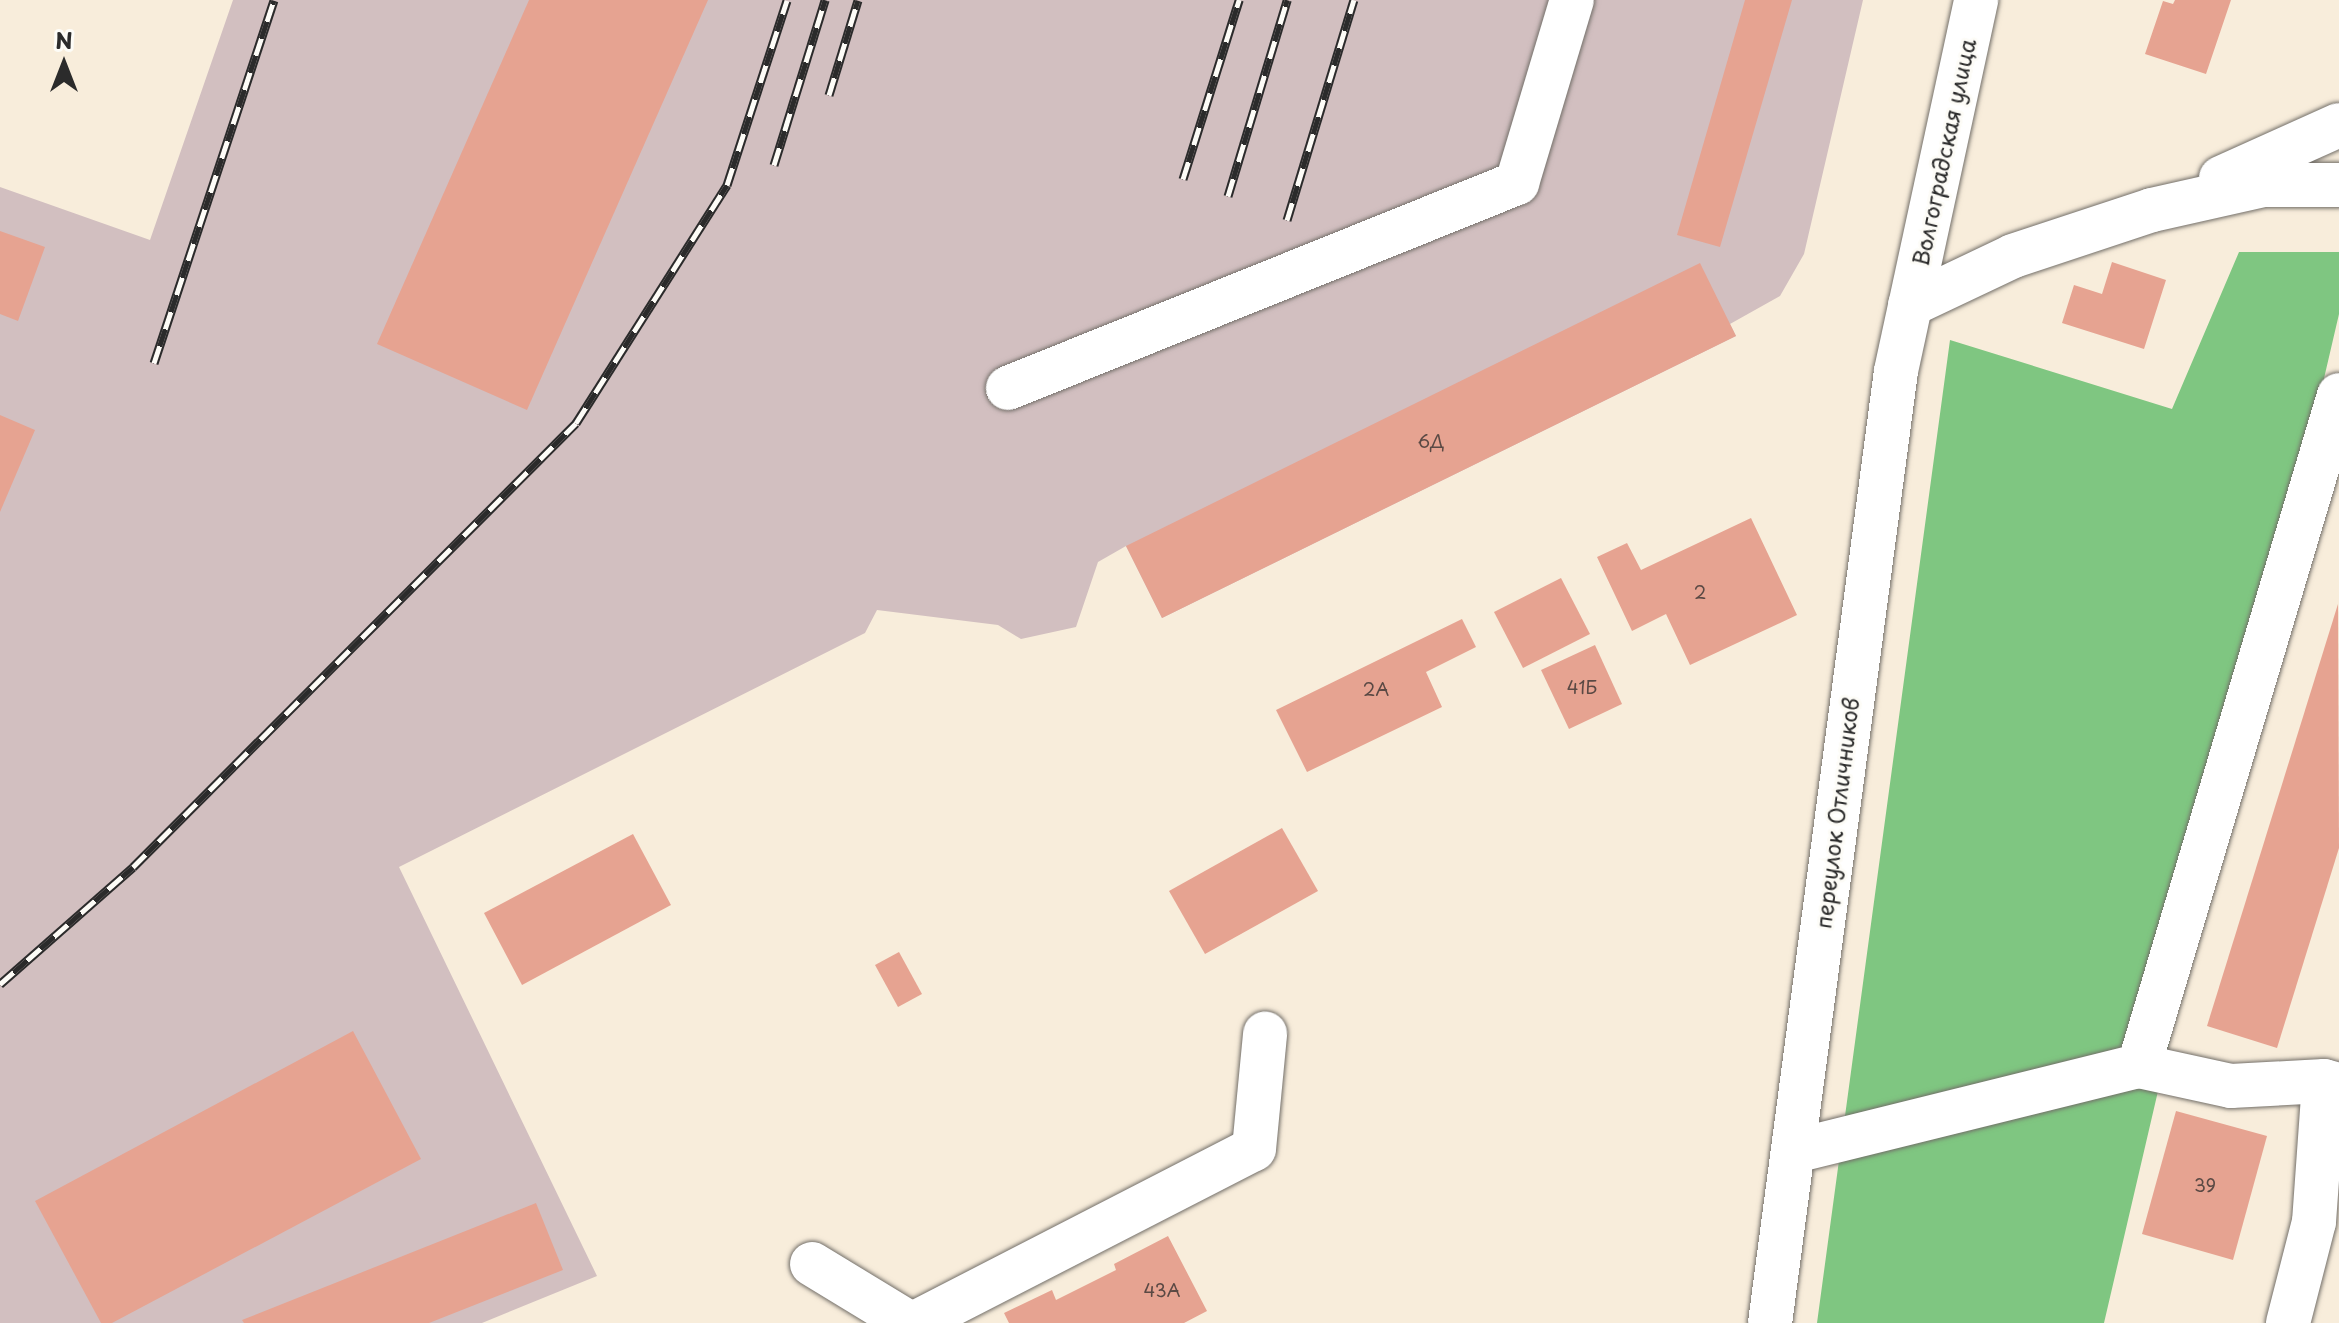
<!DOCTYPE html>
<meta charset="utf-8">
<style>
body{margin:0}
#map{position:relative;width:2339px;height:1323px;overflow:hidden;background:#f8eddb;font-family:"Playpen Sans",sans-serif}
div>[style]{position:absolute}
.industrial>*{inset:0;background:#d2bfc0}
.green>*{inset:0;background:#7fc681}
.building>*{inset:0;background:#e6a391}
.roads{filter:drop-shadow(0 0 2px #736f69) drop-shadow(0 0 2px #736f69)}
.minor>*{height:44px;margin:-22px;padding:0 22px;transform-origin:22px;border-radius:22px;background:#fff}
.major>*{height:44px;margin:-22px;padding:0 22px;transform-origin:22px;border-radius:22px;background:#fff}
.rail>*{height:9px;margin-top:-4.5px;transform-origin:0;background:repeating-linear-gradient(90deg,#fdfcf7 0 18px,#2b2b2b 0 36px);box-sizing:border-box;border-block:2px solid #2b2b2b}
span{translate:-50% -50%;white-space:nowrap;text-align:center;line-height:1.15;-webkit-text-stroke:6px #fdfcf7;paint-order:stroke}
.number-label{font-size:18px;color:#5a4944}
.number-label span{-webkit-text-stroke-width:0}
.street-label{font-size:22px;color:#2b2b2b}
.north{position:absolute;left:24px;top:24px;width:80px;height:80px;-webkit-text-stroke:6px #fdfcf7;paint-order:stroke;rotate:0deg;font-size:22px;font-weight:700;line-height:32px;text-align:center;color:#2b2b2b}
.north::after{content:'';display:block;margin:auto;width:28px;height:36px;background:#2b2b2b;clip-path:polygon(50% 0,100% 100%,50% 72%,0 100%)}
</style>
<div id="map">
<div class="industrial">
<i style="clip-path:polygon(233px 0,1863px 0,1804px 254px,1780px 296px,1730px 324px,1736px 336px,1162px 618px,1126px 546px,1098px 562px,1076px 627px,1021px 639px,998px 625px,877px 610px,865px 633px,399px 867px,597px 1276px,482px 1323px,0 1323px,0 187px,150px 240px)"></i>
</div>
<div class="green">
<i style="clip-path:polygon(2239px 252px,2339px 252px,2339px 314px,2104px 1323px,1817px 1323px,1950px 340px,2172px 409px)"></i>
</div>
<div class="building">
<i style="clip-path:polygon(529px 0,708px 0,527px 410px,377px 344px)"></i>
<i style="clip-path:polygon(1745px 0,1792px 0,1720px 247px,1677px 235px)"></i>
<i style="clip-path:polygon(2175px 0,2231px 0,2206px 74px,2145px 54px,2163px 1px,2173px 4px)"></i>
<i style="clip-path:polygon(0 231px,45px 247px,18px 321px,0 314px)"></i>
<i style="clip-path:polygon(2112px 262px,2166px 280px,2144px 349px,2062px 323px,2074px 285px,2102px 294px)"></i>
<i style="clip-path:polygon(1700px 263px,1736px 336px,1162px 618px,1126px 546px)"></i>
<i style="clip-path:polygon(0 415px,35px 430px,0 512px)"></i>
<i style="clip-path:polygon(1751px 518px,1797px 615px,1690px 665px,1666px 614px,1632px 631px,1597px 557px,1627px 543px,1641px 570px)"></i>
<i style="clip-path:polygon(1561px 578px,1590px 634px,1523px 668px,1494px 612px)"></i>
<i style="clip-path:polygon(2338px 604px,2339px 848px,2277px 1048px,2207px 1026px)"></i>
<i style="clip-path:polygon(1462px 619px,1476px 647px,1426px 672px,1442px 707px,1307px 772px,1276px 710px)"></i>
<i style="clip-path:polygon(1595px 645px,1622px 704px,1569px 729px,1541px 670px)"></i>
<i style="clip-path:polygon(1282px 828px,1318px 891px,1205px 954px,1169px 891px)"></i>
<i style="clip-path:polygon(633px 834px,671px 905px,522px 985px,484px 913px)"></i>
<i style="clip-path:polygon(899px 952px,922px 994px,898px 1007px,875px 965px)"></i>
<i style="clip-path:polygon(353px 1031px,421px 1159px,112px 1323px,101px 1323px,35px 1201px)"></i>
<i style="clip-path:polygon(2176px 1111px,2267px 1136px,2233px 1260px,2142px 1234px)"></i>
<i style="clip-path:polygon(536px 1203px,563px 1270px,429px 1323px,244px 1323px,242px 1320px)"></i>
<i style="clip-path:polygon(1168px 1236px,1207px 1311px,1184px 1323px,1009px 1323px,1004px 1313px,1052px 1290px,1056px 1300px,1116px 1270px,1114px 1264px)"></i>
</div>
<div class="roads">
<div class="minor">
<i style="left:2221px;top:178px;width:129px;rotate:-24.2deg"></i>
<i style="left:1910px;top:305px;width:114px;rotate:-25.4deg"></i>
<i style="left:2013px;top:256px;width:146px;rotate:-18.3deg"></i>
<i style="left:2152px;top:210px;width:114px;rotate:-12.7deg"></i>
<i style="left:2263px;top:185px;width:76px"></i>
<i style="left:1008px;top:388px;width:549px;rotate:-21.94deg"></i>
<i style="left:1517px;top:183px;width:191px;rotate:-73.3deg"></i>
<i style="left:2139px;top:1066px;width:700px;rotate:-73.4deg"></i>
<i style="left:1795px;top:1151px;width:354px;rotate:-13.9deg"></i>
<i style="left:2139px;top:1066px;width:94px;rotate:12.3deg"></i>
<i style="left:2231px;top:1086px;width:93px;rotate:-3.1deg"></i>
<i style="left:2324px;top:1081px;width:16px;rotate:15deg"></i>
<i style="left:812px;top:1264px;width:114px;rotate:31.3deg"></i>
<i style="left:915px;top:1323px;width:381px;rotate:-27.2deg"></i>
<i style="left:1254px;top:1149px;width:116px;rotate:-84.5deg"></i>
<i style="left:2288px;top:1323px;width:104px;rotate:-75.6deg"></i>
<i style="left:2314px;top:1222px;width:141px;rotate:-85.9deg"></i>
</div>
<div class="major">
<i style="left:1770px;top:1323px;width:960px;rotate:-82.46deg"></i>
<i style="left:1896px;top:371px;width:380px;rotate:-77.8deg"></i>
</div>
</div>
<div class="rail">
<i style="left:829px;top:95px;width:99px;rotate:-73deg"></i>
<i style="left:774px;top:165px;width:173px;rotate:-72.8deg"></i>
<i style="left:1183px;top:179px;width:188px;rotate:-72.6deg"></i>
<i style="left:1228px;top:196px;width:205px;rotate:-73.2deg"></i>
<i style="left:1287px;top:220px;width:230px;rotate:-73.1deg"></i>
<i style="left:154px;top:363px;width:382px;rotate:-71.7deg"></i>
<i style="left:0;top:984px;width:177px;rotate:-41.3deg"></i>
<i style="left:133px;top:867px;width:627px;rotate:-45.06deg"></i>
<i style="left:576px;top:423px;width:282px;rotate:-57.6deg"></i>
<i style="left:727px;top:185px;width:194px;rotate:-72deg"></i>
</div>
<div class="number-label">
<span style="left:1431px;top:441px">6Д</span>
<span style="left:1700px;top:592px">2</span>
<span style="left:1582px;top:687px">41Б</span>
<span style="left:1376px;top:689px">2А</span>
<span style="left:2205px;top:1185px">39</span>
<span style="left:1162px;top:1290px">43А</span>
</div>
<div class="street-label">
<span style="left:1943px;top:152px;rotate:-78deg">Волгоградская улица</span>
<span style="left:1836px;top:813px;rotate:-83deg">переулок Отличников</span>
</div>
<div class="north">N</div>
</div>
